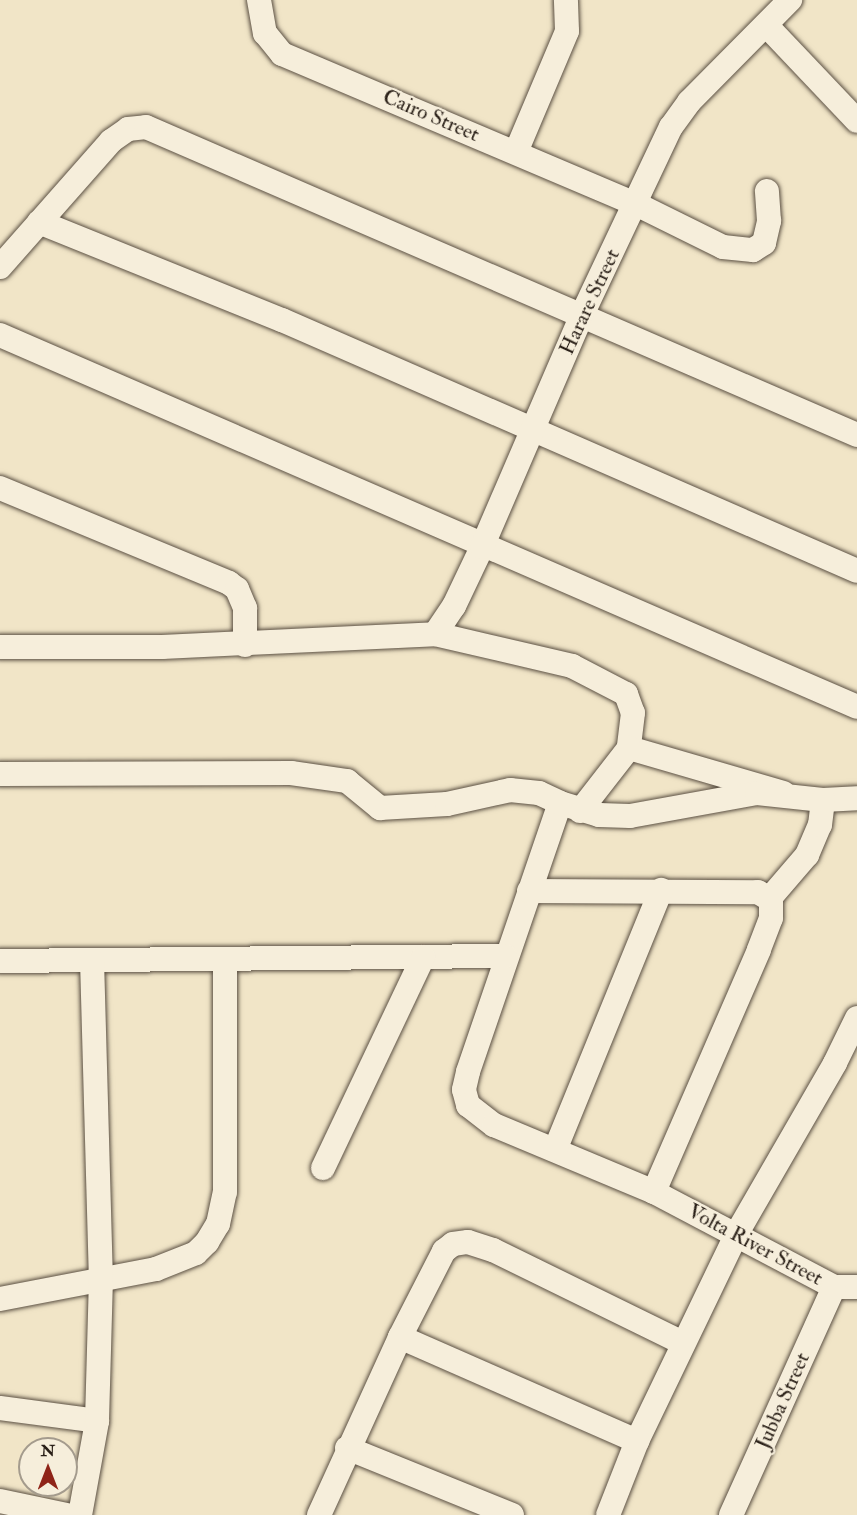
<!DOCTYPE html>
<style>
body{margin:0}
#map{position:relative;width:857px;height:1515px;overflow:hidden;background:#f1e5c7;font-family:"IM FELL Double Pica",serif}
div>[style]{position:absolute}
.roads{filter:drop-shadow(0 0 2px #5b5043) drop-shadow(0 0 2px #5b5043)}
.minor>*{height:24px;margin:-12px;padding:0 12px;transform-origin:12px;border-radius:12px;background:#f6eedb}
span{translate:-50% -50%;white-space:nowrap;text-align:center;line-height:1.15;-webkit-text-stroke:4.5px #f6eedb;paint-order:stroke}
.street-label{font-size:21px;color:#291f17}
.north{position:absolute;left:18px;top:1437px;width:60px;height:60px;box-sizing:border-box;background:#f6eedb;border:2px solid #a49b8d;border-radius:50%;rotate:0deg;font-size:16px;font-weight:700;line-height:24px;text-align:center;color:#291f17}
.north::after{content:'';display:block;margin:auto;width:21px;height:27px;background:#8f2418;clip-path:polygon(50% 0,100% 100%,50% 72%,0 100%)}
</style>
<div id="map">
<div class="roads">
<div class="minor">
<i style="left:259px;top:0;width:34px;rotate:80deg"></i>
<i style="left:265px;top:33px;width:27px;rotate:51deg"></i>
<i style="left:282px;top:54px;width:384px;rotate:23deg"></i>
<i style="left:636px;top:204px;width:97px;rotate:26.3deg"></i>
<i style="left:723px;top:247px;width:30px;rotate:6deg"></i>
<i style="left:753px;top:250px;width:13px;rotate:-32deg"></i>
<i style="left:764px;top:243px;width:23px;rotate:-77deg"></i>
<i style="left:769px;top:221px;width:30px;rotate:-94deg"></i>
<i style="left:766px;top:25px;width:132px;rotate:46.5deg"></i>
<i style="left:516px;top:152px;width:131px;rotate:-67.1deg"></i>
<i style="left:567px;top:31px;width:31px;rotate:-92deg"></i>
<i style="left:39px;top:222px;width:262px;rotate:22deg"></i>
<i style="left:282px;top:320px;width:627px;rotate:23.58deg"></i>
<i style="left:0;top:267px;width:168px;rotate:-48.6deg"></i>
<i style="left:111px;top:141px;width:21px;rotate:-35deg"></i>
<i style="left:128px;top:129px;width:18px;rotate:-6deg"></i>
<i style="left:146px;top:127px;width:775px;rotate:23.42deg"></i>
<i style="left:0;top:335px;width:934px;rotate:23.46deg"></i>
<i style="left:0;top:488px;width:248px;rotate:22.5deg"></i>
<i style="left:229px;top:583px;width:10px;rotate:37deg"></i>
<i style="left:237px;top:589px;width:21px;rotate:67deg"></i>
<i style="left:245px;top:608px;width:37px;rotate:90deg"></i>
<i style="left:435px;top:634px;width:34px;rotate:-56deg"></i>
<i style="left:454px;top:606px;width:65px;rotate:-64.6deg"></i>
<i style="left:482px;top:547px;width:250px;rotate:-66.7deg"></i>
<i style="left:581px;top:317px;width:210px;rotate:-64.7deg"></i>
<i style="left:671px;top:127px;width:31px;rotate:-54deg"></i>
<i style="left:689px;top:102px;width:144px;rotate:-45.3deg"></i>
<i style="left:0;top:647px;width:162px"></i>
<i style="left:162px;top:647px;width:273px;rotate:-2.7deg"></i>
<i style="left:435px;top:634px;width:141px;rotate:13.1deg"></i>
<i style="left:572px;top:666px;width:61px;rotate:27.4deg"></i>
<i style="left:626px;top:694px;width:20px;rotate:70deg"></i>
<i style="left:633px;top:713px;width:35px;rotate:97deg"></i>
<i style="left:629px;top:748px;width:161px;rotate:16.2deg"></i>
<i style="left:0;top:774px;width:291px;rotate:-0.2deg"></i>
<i style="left:291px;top:773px;width:57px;rotate:8.1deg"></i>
<i style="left:347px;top:781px;width:43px;rotate:39.3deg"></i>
<i style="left:380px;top:808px;width:67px;rotate:-3.4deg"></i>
<i style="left:447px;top:804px;width:65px;rotate:-12.5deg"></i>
<i style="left:510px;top:790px;width:29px;rotate:6deg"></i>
<i style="left:539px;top:793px;width:23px;rotate:25deg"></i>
<i style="left:560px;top:803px;width:284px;rotate:108.9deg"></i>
<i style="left:468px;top:1072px;width:18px;rotate:103deg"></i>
<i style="left:464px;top:1090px;width:16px;rotate:75deg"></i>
<i style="left:468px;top:1105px;width:33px;rotate:38deg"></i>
<i style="left:494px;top:1125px;width:173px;rotate:22.7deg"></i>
<i style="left:654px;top:1192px;width:204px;rotate:27.8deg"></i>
<i style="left:834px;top:1287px;width:23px"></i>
<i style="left:560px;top:803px;width:41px;rotate:17.1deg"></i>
<i style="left:599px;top:815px;width:31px;rotate:2deg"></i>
<i style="left:630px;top:816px;width:129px;rotate:-10.3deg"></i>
<i style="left:757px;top:793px;width:66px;rotate:6.1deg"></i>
<i style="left:823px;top:800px;width:34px;rotate:-3deg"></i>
<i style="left:580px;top:811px;width:80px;rotate:-52.1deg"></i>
<i style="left:529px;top:891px;width:229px;rotate:0.3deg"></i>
<i style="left:758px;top:892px;width:15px;rotate:32deg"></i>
<i style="left:771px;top:900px;width:18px;rotate:90deg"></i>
<i style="left:771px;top:918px;width:34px;rotate:111deg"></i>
<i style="left:759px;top:950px;width:264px;rotate:113.5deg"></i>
<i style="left:770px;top:898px;width:57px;rotate:-49.3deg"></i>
<i style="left:807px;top:855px;width:33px;rotate:-67deg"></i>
<i style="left:820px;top:825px;width:25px;rotate:-83deg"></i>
<i style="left:0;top:961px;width:505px;rotate:-0.57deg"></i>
<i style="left:555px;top:1150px;width:281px;rotate:-67.8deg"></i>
<i style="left:323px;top:1168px;width:233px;rotate:-64.6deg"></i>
<i style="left:0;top:1299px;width:159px;rotate:-10.9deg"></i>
<i style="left:156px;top:1269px;width:43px;rotate:-21.8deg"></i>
<i style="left:196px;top:1253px;width:16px;rotate:-45deg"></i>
<i style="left:207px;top:1242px;width:21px;rotate:-59deg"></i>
<i style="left:218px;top:1224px;width:33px;rotate:-78deg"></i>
<i style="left:225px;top:1192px;width:233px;rotate:-90deg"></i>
<i style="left:400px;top:1337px;width:259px;rotate:23.7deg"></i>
<i style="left:0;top:1408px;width:98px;rotate:7.6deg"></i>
<i style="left:347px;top:1448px;width:178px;rotate:22.1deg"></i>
<i style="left:0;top:1501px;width:68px;rotate:11.8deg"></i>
<i style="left:80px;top:1515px;width:96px;rotate:-79.7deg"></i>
<i style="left:97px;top:1421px;width:139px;rotate:-88.4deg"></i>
<i style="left:101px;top:1282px;width:321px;rotate:-91.6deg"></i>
<i style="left:319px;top:1515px;width:196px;rotate:-65.5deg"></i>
<i style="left:400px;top:1337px;width:97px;rotate:-62.9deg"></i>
<i style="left:444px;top:1251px;width:11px;rotate:-38deg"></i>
<i style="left:453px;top:1244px;width:15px;rotate:-8deg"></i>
<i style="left:468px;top:1242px;width:26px;rotate:18deg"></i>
<i style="left:493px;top:1250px;width:212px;rotate:26.1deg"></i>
<i style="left:608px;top:1515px;width:79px;rotate:-68.6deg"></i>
<i style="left:637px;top:1441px;width:231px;rotate:-64.3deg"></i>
<i style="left:737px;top:1233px;width:196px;rotate:-60deg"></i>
<i style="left:835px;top:1063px;width:50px;rotate:-63.9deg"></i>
<i style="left:731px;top:1515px;width:250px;rotate:-65.7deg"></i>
</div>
</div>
<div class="street-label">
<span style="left:431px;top:116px;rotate:23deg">Cairo Street</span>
<span style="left:590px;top:302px;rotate:-65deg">Harare Street</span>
<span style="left:755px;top:1245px;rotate:28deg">Volta River Street</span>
<span style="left:783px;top:1401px;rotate:-66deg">Jubba Street</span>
</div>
<div class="north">N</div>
</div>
